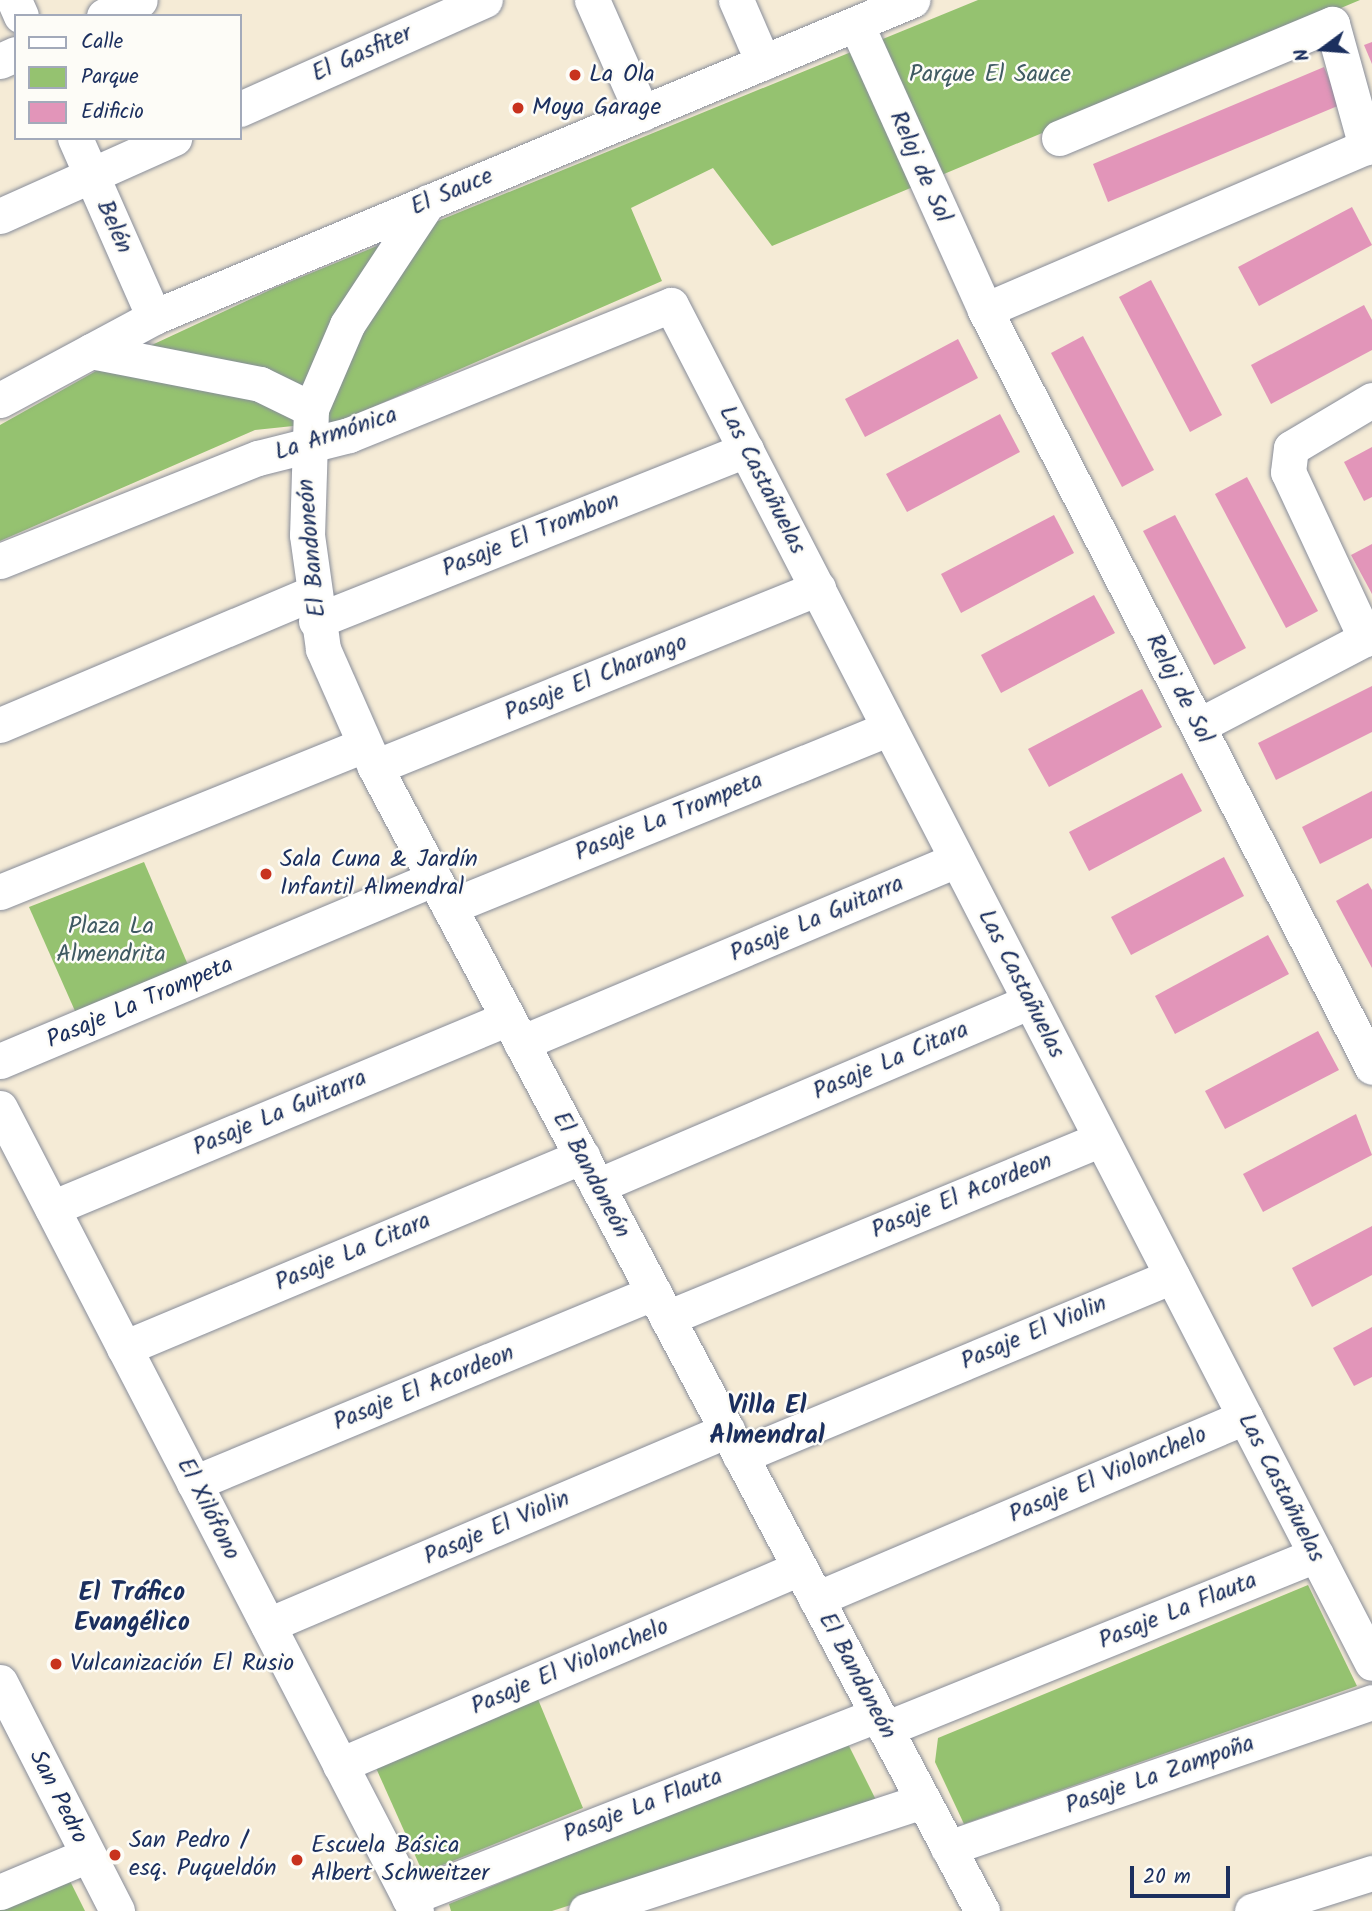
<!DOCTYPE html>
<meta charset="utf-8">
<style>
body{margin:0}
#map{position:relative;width:1372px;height:1911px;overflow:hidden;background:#f5ebd6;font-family:Kalam,sans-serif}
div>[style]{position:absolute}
.green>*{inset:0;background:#95c270}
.building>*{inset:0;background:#e295b9}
.roads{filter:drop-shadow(0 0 2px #888d9a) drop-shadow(0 0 2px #888d9a)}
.minor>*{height:35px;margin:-17.5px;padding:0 17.5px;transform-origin:17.5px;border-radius:17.5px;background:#fff}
.dots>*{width:19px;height:19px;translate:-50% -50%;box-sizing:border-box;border:4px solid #fdfcf7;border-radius:50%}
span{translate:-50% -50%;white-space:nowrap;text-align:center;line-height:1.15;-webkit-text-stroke:5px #fdfcf7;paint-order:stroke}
.street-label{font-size:24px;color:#1b2f5e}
.poi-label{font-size:24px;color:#1b2f5e}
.left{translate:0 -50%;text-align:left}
.park-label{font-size:24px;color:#405b63}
.neighbourhood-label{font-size:26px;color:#1b2f5e;font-weight:700}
.legend{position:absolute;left:14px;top:14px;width:228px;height:126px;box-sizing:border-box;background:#fdfcf7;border:2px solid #a3aaba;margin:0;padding:9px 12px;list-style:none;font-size:21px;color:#1b2f5e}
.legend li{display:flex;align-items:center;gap:14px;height:35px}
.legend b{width:35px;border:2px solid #a3aaba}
.north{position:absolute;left:1288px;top:14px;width:70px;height:70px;-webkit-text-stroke:5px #fdfcf7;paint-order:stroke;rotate:254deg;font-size:19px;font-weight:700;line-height:28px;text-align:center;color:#1b2f5e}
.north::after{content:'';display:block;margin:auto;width:24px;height:32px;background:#1b2f5e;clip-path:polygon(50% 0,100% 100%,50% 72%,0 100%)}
.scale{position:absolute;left:1130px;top:1866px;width:100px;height:32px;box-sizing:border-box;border:4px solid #1b2f5e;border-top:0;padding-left:9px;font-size:21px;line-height:24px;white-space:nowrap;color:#1b2f5e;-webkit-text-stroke:5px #fdfcf7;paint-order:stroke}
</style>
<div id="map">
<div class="green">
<i style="clip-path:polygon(978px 0,1360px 0,772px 246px,713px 168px,631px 208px,662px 281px,341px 421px,255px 430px,0 541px,0 425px,96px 371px,272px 289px)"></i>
<i style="clip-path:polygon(144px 862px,191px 972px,79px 1020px,29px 907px)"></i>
<i style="clip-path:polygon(1308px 1585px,1357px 1686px,964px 1824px,935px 1762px,938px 1738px)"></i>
<i style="clip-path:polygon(535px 1692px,583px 1808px,423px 1873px,376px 1768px)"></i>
<i style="clip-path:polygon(846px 1740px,879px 1806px,552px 1911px,451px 1911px,449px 1904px)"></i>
<i style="clip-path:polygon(68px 1877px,85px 1911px,0 1911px,0 1904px)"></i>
</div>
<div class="building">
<i style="clip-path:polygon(1372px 42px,1372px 64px,1364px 45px)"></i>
<i style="clip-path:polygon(1324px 67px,1340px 105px,1108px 202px,1093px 164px)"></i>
<i style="clip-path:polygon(1352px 207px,1372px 245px,1259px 306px,1238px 267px)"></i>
<i style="clip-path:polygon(1151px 280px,1222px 415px,1190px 432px,1119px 297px)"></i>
<i style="clip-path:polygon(1364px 305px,1372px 320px,1372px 350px,1271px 404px,1251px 365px)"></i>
<i style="clip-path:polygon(1083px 336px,1154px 470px,1122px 487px,1051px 353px)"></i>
<i style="clip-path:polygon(958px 339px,978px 378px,865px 437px,845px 399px)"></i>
<i style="clip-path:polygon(1000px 414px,1020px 452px,907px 512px,886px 474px)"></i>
<i style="clip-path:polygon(1372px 447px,1372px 497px,1364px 501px,1344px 462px)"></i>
<i style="clip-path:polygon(1247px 477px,1318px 611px,1286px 628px,1215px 494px)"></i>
<i style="clip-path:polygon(1054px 515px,1074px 553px,961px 613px,941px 574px)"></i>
<i style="clip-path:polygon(1175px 515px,1246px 648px,1214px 665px,1143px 531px)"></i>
<i style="clip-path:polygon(1372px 544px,1372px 594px,1351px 555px)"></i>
<i style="clip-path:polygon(1094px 595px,1115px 633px,1001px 693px,981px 655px)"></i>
<i style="clip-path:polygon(1372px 686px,1372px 732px,1276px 780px,1258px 743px)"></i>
<i style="clip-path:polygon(1142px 689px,1162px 727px,1049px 787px,1028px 749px)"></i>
<i style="clip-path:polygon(1182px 773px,1202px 811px,1089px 871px,1069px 832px)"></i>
<i style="clip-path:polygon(1372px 791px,1372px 838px,1320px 864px,1302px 827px)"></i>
<i style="clip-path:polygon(1224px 857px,1244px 896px,1131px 955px,1111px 917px)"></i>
<i style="clip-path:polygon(1368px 883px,1372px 890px,1372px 968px,1336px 901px)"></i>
<i style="clip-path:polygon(1268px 935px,1289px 974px,1175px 1034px,1155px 996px)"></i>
<i style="clip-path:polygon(1318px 1031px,1339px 1070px,1225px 1129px,1205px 1091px)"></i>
<i style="clip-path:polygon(1356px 1114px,1372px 1155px,1263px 1212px,1243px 1174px)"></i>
<i style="clip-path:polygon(1372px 1226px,1372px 1275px,1312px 1307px,1292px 1268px)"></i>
<i style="clip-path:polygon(1372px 1327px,1372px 1377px,1354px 1386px,1333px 1348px)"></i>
</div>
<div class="roads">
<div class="minor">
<i style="left:14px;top:0;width:17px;rotate:66deg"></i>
<i style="left:592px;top:0;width:124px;rotate:66.1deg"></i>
<i style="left:736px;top:0;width:68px;rotate:66.5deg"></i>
<i style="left:104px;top:16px;width:39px;rotate:-24deg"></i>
<i style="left:856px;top:24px;width:314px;rotate:65.7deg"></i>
<i style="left:985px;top:310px;width:850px;rotate:62.92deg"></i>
<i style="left:0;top:61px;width:17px;rotate:-24deg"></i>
<i style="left:240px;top:109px;width:268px;rotate:-24deg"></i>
<i style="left:75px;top:138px;width:196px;rotate:66.2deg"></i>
<i style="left:1059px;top:138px;width:296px;rotate:-22.7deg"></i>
<i style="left:1332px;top:24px;width:128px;rotate:74.5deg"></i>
<i style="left:428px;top:202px;width:147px;rotate:123.4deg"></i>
<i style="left:347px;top:325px;width:91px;rotate:113.2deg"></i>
<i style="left:311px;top:409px;width:126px;rotate:91.8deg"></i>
<i style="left:307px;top:535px;width:115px;rotate:82deg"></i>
<i style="left:323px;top:649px;width:129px;rotate:66.2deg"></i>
<i style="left:375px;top:767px;width:1295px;rotate:62.05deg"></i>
<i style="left:0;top:216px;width:191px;rotate:-24.1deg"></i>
<i style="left:985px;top:310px;width:421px;rotate:-23.2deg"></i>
<i style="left:91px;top:351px;width:172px;rotate:11deg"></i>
<i style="left:260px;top:384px;width:57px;rotate:26.1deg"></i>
<i style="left:0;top:400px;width:175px;rotate:-28.3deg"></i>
<i style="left:154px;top:317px;width:822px;rotate:-22.69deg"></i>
<i style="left:0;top:561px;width:278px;rotate:-21.8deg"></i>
<i style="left:258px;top:458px;width:94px;rotate:-14.2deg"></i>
<i style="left:349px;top:435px;width:347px;rotate:-22deg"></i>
<i style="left:671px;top:305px;width:1528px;rotate:62.7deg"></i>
<i style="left:316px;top:621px;width:463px;rotate:-21.7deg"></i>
<i style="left:1366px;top:639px;width:184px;rotate:-115deg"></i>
<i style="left:1288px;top:472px;width:24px;rotate:-83deg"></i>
<i style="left:1291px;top:448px;width:94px;rotate:-30.7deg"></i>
<i style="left:0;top:725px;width:339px;rotate:-22.9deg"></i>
<i style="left:1198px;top:726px;width:196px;rotate:-27.6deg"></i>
<i style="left:375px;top:767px;width:478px;rotate:-22deg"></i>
<i style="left:0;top:892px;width:393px;rotate:-22deg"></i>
<i style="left:449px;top:907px;width:475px;rotate:-22.1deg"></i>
<i style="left:521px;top:1043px;width:473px;rotate:-22.8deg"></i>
<i style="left:0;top:1061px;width:471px;rotate:-22.8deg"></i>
<i style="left:0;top:1108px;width:904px;rotate:62.61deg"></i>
<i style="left:597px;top:1186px;width:471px;rotate:-23.1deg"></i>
<i style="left:52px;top:1208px;width:494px;rotate:-22.6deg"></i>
<i style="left:667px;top:1318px;width:469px;rotate:-22.4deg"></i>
<i style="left:124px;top:1348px;width:497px;rotate:-22.7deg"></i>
<i style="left:740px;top:1456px;width:468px;rotate:-22.6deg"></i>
<i style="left:194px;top:1483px;width:498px;rotate:-22.5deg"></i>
<i style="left:816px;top:1599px;width:466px;rotate:-23deg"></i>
<i style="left:268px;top:1625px;width:499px;rotate:-23deg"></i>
<i style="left:0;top:1682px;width:257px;rotate:62.9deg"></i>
<i style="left:885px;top:1729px;width:465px;rotate:-22deg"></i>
<i style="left:340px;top:1765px;width:499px;rotate:-23.2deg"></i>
<i style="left:948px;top:1848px;width:448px;rotate:-19deg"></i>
<i style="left:0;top:1892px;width:95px;rotate:-22.8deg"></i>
<i style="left:409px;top:1898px;width:503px;rotate:-21.36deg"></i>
<i style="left:586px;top:1911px;width:354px;rotate:-18.1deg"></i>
<i style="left:1252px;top:1911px;width:126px;rotate:-17.6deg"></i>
</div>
</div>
<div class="dots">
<i style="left:575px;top:75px;background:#c8321e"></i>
<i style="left:518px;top:108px;background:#c8321e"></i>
<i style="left:266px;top:874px;background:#c8321e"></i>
<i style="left:56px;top:1664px;background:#c8321e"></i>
<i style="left:115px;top:1855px;background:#c8321e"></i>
<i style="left:297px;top:1860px;background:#c8321e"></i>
</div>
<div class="street-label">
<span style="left:362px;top:54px;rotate:-24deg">El Gasfiter</span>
<span style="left:920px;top:167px;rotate:66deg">Reloj de Sol</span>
<span style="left:452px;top:192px;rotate:-23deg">El Sauce</span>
<span style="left:114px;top:227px;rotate:66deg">Belén</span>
<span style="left:336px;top:434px;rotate:-18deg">La Armónica</span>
<span style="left:762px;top:480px;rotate:63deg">Las Castañuelas</span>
<span style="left:531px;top:535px;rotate:-22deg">Pasaje El Trombon</span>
<span style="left:312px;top:548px;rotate:-95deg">El Bandoneón</span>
<span style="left:596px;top:678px;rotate:-22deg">Pasaje El Charango</span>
<span style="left:1179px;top:689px;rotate:63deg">Reloj de Sol</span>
<span style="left:669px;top:817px;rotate:-22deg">Pasaje La Trompeta</span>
<span style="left:817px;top:919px;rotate:-23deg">Pasaje La Guitarra</span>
<span style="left:1021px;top:984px;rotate:63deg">Las Castañuelas</span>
<span style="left:140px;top:1003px;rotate:-23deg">Pasaje La Trompeta</span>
<span style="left:891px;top:1061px;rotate:-23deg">Pasaje La Citara</span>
<span style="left:280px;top:1113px;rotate:-23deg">Pasaje La Guitarra</span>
<span style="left:591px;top:1175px;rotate:62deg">El Bandoneón</span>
<span style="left:962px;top:1196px;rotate:-22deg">Pasaje El Acordeon</span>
<span style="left:353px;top:1252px;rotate:-23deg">Pasaje La Citara</span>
<span style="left:1034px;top:1333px;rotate:-23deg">Pasaje El Violin</span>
<span style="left:424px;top:1388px;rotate:-22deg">Pasaje El Acordeon</span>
<span style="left:1108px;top:1475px;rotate:-23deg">Pasaje El Violonchelo</span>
<span style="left:1281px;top:1488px;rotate:63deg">Las Castañuelas</span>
<span style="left:208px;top:1509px;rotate:63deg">El Xilófono</span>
<span style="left:497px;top:1528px;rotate:-23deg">Pasaje El Violin</span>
<span style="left:1178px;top:1611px;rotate:-22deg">Pasaje La Flauta</span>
<span style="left:570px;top:1667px;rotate:-23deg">Pasaje El Violonchelo</span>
<span style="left:857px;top:1676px;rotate:62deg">El Bandoneón</span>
<span style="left:1160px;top:1775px;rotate:-19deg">Pasaje La Zampoña</span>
<span style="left:58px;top:1797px;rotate:63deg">San Pedro</span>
<span style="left:643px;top:1806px;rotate:-21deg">Pasaje La Flauta</span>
</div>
<div class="poi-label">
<span class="left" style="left:589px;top:75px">La Ola</span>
<span class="left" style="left:532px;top:108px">Moya Garage</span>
<span class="left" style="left:280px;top:874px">Sala Cuna &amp; Jardín<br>Infantil Almendral</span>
<span class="left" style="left:70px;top:1664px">Vulcanización El Rusio</span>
<span class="left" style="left:129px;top:1855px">San Pedro /<br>esq. Puqueldón</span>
<span class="left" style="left:311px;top:1860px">Escuela Básica<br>Albert Schweitzer</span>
</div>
<div class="park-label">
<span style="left:990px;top:75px">Parque El Sauce</span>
<span style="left:111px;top:941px">Plaza La<br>Almendrita</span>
</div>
<div class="neighbourhood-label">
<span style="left:767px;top:1422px">Villa El<br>Almendral</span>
<span style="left:132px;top:1609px">El Tráfico<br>Evangélico</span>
</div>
<ul class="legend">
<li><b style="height:9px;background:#fff"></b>Calle</li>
<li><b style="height:19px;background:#95c270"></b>Parque</li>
<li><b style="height:19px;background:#e295b9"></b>Edificio</li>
</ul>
<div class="north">N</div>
<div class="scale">20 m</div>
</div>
